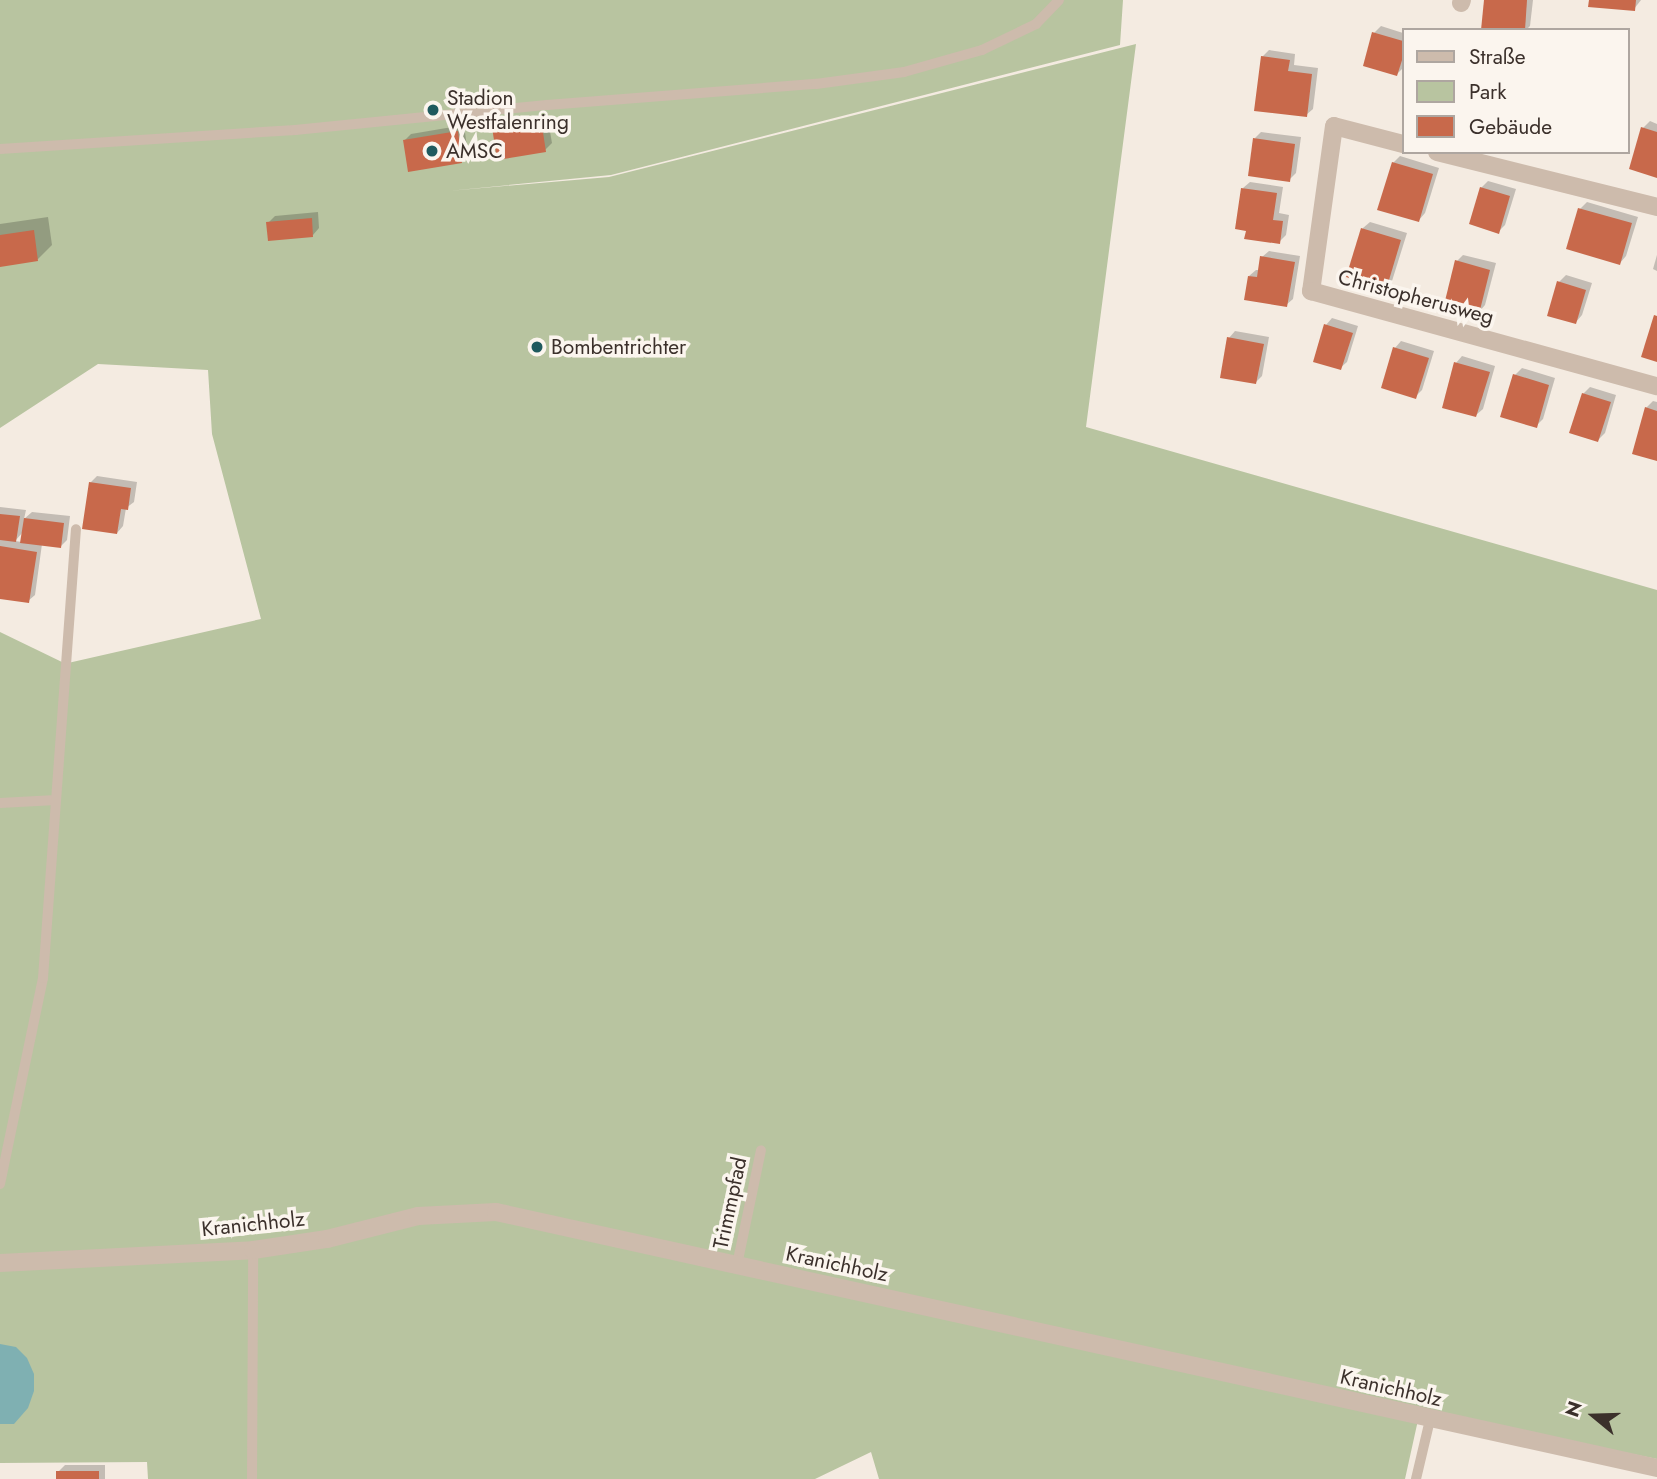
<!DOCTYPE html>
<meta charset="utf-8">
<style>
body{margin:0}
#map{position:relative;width:1657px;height:1479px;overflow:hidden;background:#f4ebe1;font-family:Jost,sans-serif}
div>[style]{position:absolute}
.green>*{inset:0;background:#b8c4a0}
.water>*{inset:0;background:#7fb0b2}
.shadow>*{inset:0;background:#0003}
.building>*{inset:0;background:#c8694b}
.service>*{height:10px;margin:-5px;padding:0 5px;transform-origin:5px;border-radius:5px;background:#cdbbac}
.minor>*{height:18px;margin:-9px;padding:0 9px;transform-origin:9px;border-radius:9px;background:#cdbbac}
.dots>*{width:19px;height:19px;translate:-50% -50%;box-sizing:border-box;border:4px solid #fbf5ee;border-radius:50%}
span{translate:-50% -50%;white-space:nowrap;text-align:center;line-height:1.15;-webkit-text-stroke:7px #fbf5ee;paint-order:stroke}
.poi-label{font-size:21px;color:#3b302b}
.left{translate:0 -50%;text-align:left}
.street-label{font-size:21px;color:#3b302b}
.legend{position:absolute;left:1402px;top:28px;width:228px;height:126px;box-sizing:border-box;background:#fbf5ee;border:2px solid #aea6a0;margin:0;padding:9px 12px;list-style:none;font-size:21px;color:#3b302b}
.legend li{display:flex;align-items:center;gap:14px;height:35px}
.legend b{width:35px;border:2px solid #aea6a0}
.north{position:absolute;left:1559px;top:1381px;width:70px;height:70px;-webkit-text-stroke:5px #fbf5ee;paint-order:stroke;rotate:289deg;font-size:19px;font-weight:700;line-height:28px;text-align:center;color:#3b302b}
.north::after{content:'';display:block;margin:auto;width:24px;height:32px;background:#3b302b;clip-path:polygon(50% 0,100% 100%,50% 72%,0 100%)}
</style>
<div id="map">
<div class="green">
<i style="clip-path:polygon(0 0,1123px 0,1120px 45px,611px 175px,448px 191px,609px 177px,1136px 44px,1086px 427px,1657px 590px,1657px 1459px,1420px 1411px,1405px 1479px,879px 1479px,871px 1452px,815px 1479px,148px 1479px,147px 1462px,0 1463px,0 806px,58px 803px,68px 663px,261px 619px,212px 434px,208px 370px,98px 364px,0 428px)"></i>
<i style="clip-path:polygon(0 632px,64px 663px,54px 798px,0 800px)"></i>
</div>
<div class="water">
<i style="clip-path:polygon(0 1344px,16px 1347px,27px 1358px,34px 1374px,34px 1391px,28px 1408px,14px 1424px,0 1424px)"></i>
</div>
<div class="shadow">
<i style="clip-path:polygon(1485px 0,1533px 0,1530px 26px,1526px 30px,1492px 30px)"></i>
<i style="clip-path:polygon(1590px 0,1641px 0,1634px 9px)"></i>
<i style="clip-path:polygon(1381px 26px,1403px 33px,1403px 68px,1397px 74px,1374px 33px)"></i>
<i style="clip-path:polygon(1269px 50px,1295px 54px,1294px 65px,1318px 68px,1313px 109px,1306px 115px,1262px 57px)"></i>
<i style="clip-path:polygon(547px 114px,552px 143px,545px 150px,494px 128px,500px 121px)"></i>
<i style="clip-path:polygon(1650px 121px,1657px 124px,1657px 176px,1643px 128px)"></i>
<i style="clip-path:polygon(464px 125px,468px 154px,461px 161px,404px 141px,411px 134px)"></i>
<i style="clip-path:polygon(1261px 132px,1301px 137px,1296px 173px,1289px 180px,1255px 138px)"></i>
<i style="clip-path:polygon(1400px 156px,1439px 168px,1425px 213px,1419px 220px,1393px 163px)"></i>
<i style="clip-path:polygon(1488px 181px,1516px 189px,1505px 225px,1498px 232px,1481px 188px)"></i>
<i style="clip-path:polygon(1250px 182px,1283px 187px,1279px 213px,1289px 215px,1286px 235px,1279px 242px,1243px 188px)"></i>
<i style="clip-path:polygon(1587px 202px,1638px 217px,1626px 256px,1620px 263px,1568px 248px,1580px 209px)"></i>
<i style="clip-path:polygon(318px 212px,319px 228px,313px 235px,268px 223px,275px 216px)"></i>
<i style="clip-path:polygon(48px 217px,52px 245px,38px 259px,0 265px,0 224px)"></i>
<i style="clip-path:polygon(1370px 222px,1407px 233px,1392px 281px,1385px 288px,1348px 276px,1363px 228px)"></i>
<i style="clip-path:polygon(1269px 251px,1300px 256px,1293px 299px,1286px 305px,1249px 276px,1256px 270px,1260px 270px,1262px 257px)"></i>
<i style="clip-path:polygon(1463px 255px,1496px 263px,1485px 305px,1479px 312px,1457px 261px)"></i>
<i style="clip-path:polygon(1657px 255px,1657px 271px,1653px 269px)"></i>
<i style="clip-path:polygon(1566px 275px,1592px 283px,1582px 315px,1576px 322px,1559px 282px)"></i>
<i style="clip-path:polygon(1332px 318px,1358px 326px,1347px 362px,1340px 368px,1326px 325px)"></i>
<i style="clip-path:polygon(1235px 331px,1269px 337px,1262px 376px,1256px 382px,1229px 338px)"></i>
<i style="clip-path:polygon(1401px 341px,1434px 351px,1422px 390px,1415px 397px,1395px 348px)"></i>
<i style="clip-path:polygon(1462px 356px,1495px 366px,1483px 409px,1476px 415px,1456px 363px)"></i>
<i style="clip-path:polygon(1522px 368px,1555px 378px,1543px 419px,1536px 426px,1515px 375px)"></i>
<i style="clip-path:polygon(1590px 387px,1616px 395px,1605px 433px,1598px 440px,1583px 394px)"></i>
<i style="clip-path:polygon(1653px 401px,1657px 402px,1657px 459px,1646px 408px)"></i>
<i style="clip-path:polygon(97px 476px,137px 482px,134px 502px,126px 508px,123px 526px,117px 533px,90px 483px)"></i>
<i style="clip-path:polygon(evenodd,0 507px,26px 510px,24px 519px,32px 512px,70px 516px,67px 540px,60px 547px,42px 544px,35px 595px,28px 601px,0 597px,0 507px,23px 532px,22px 542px,15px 541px,23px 532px)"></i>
<i style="clip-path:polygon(65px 1465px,105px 1465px,105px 1479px,58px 1479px,58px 1472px)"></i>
</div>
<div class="building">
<i style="clip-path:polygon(1484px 0,1527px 0,1525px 30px,1481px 30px)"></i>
<i style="clip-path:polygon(1589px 0,1636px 0,1635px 11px,1588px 7px)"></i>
<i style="clip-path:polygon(1372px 32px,1403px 41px,1403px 57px,1397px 76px,1363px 66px)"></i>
<i style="clip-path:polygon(1261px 56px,1290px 60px,1288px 71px,1312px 74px,1307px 117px,1254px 111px)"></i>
<i style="clip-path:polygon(541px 119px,546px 152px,497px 160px,492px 127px)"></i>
<i style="clip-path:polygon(1641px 127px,1657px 132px,1657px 178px,1629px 169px)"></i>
<i style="clip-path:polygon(458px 131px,462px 163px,408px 172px,403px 140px)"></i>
<i style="clip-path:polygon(1253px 138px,1295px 144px,1290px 182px,1248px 176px)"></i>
<i style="clip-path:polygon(1392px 162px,1433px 174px,1419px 222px,1377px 210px)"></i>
<i style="clip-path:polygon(1480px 187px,1510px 196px,1499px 234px,1469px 224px)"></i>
<i style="clip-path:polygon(1241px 188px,1277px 193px,1273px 220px,1283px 221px,1280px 244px,1244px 239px,1246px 231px,1235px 229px)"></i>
<i style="clip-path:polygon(1578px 208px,1632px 223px,1620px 265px,1566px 249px)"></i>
<i style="clip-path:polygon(312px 218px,313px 237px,268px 241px,266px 222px)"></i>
<i style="clip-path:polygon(1361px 228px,1401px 240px,1386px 290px,1346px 277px)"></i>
<i style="clip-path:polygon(34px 230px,38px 261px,0 267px,0 235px)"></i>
<i style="clip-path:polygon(1260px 256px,1295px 262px,1287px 307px,1244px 300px,1248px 276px,1257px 277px)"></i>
<i style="clip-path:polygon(1455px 260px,1490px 270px,1479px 314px,1444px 305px)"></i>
<i style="clip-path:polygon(1557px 281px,1586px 290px,1576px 324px,1547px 316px)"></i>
<i style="clip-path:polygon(1654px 315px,1657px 316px,1657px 362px,1641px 357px)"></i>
<i style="clip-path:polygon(1324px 324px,1353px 333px,1341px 370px,1313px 362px)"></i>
<i style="clip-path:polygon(1227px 337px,1264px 344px,1256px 384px,1220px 378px)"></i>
<i style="clip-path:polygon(1393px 347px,1429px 358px,1416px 399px,1381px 388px)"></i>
<i style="clip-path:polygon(1454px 362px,1490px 372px,1476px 417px,1442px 408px)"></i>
<i style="clip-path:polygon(1513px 374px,1549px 385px,1537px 428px,1500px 417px)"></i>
<i style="clip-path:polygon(1582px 393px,1611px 402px,1598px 442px,1569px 433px)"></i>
<i style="clip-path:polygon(1645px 407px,1657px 411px,1657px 461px,1632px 454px)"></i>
<i style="clip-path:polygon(89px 482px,131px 488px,128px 510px,121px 509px,117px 534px,82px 529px)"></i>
<i style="clip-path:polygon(0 514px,20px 516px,16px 542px,0 540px)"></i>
<i style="clip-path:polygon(24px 518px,64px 523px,61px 548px,20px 543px)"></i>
<i style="clip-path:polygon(0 546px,37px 552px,29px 603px,0 599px)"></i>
<i style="clip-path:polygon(56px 1471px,99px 1471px,99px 1479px,56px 1479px)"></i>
</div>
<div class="service">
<i style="left:0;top:149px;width:296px;rotate:-3.7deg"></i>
<i style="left:295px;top:130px;width:253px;rotate:-5.7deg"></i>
<i style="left:547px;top:105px;width:270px;rotate:-4.5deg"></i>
<i style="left:816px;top:84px;width:89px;rotate:-7.8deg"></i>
<i style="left:904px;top:72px;width:81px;rotate:-15.8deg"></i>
<i style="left:982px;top:50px;width:60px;rotate:-25.7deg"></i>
<i style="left:1036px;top:24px;width:33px;rotate:-46deg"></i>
<i style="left:0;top:803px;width:56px;rotate:-3.1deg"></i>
<i style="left:0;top:1184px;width:210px;rotate:-78.2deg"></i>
<i style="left:43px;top:978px;width:450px;rotate:-85.8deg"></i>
<i style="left:737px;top:1265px;width:117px;rotate:-78.2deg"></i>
<i style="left:252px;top:1479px;width:229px;rotate:-89.7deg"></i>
<i style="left:1416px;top:1479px;width:61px;rotate:-76.7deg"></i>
</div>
<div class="minor">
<i style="left:1461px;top:3px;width:3px;rotate:-72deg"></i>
<i style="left:1403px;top:144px;width:71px;rotate:-165.4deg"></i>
<i style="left:1334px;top:126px;width:167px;rotate:97.9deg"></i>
<i style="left:1311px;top:291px;width:359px;rotate:15.4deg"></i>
<i style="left:1437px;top:152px;width:227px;rotate:14deg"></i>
<i style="left:0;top:1263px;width:253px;rotate:-2.9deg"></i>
<i style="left:253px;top:1250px;width:75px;rotate:-8.5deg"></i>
<i style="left:327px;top:1239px;width:94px;rotate:-14.2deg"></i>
<i style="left:418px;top:1216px;width:78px;rotate:-2.9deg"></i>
<i style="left:496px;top:1212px;width:1189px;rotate:12.43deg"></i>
</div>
<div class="dots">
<i style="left:433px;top:110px;background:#1f5a5e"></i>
<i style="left:432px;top:151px;background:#1f5a5e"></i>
<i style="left:537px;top:347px;background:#1f5a5e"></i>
</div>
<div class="poi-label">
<span class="left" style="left:447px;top:110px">Stadion<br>Westfalenring</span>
<span class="left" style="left:446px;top:151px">AMSC</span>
<span class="left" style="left:551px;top:347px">Bombentrichter</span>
</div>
<div class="street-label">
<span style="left:1416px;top:297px;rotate:15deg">Christopherusweg</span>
<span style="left:730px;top:1203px;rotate:-78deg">Trimmpfad</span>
<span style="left:253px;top:1224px;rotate:-6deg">Kranichholz</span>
<span style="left:837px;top:1264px;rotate:12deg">Kranichholz</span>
<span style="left:1391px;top:1388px;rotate:13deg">Kranichholz</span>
</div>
<ul class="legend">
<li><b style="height:9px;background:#cdbbac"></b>Straße</li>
<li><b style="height:19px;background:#b8c4a0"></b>Park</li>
<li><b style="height:19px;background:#c8694b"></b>Gebäude</li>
</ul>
<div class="north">N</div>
</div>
